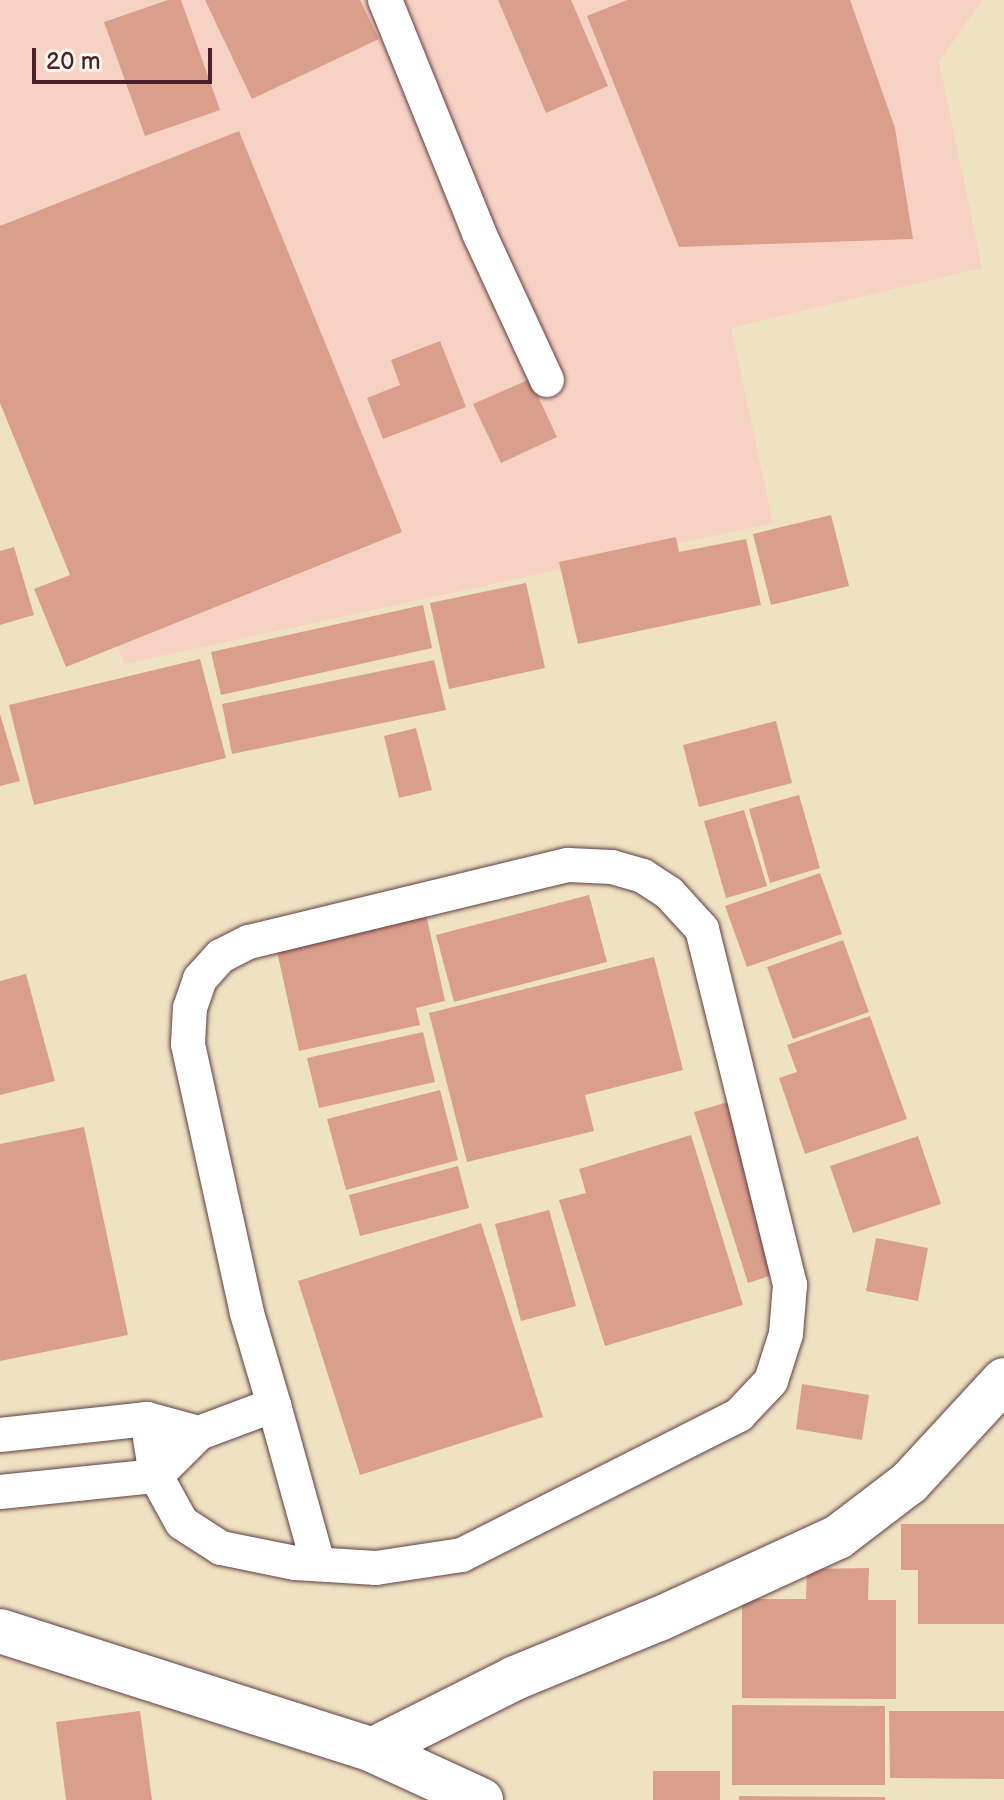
<!DOCTYPE html>
<style>
body{margin:0}
#map{position:relative;width:1004px;height:1800px;overflow:hidden;background:#eee2c2;font-family:"Balsamiq Sans",sans-serif}
div>[style]{position:absolute}
.built>*{inset:0;background:#f6d2c4}
.building>*{inset:0;background:#da9f8b}
.roads{filter:drop-shadow(0 0 2px #633c42) drop-shadow(0 0 2px #633c42)}
.service>*{height:34px;margin:-17px;padding:0 17px;transform-origin:17px;border-radius:17px;background:#fff}
.minor>*{height:44px;margin:-22px;padding:0 22px;transform-origin:22px;border-radius:22px;background:#fff}
span{translate:-50% -50%;white-space:nowrap;text-align:center;line-height:1.15;-webkit-text-stroke:8px #fbf7ec;paint-order:stroke}
.scale{position:absolute;left:32px;top:48px;width:180px;height:36px;box-sizing:border-box;border:4px solid #4a1f2b;border-top:0;padding-left:10px;font-size:24px;line-height:28px;white-space:nowrap;color:#4a1f2b;-webkit-text-stroke:6px #fbf7ec;paint-order:stroke}
</style>
<div id="map">
<div class="built">
<i style="clip-path:polygon(0 0,982px 0,939px 62px,982px 268px,731px 328px,773px 523px,125px 664px,0 387px)"></i>
</div>
<div class="building">
<i style="clip-path:polygon(168px 0,181px 0,220px 110px,145px 136px,104px 22px)"></i>
<i style="clip-path:polygon(205px 0,360px 0,379px 39px,252px 99px)"></i>
<i style="clip-path:polygon(498px 0,571px 0,608px 86px,546px 113px)"></i>
<i style="clip-path:polygon(627px 0,850px 0,895px 128px,913px 239px,679px 247px,587px 16px)"></i>
<i style="clip-path:polygon(239px 131px,402px 532px,66px 667px,34px 589px,70px 575px,0 403px,0 226px)"></i>
<i style="clip-path:polygon(440px 341px,466px 407px,383px 439px,367px 398px,400px 385px,391px 360px)"></i>
<i style="clip-path:polygon(530px 379px,557px 437px,501px 463px,473px 404px)"></i>
<i style="clip-path:polygon(831px 515px,849px 586px,771px 605px,753px 534px)"></i>
<i style="clip-path:polygon(676px 537px,679px 552px,746px 539px,761px 605px,578px 644px,559px 562px)"></i>
<i style="clip-path:polygon(14px 547px,34px 615px,0 625px,0 551px)"></i>
<i style="clip-path:polygon(526px 583px,545px 668px,449px 689px,430px 603px)"></i>
<i style="clip-path:polygon(423px 605px,432px 648px,221px 695px,211px 652px)"></i>
<i style="clip-path:polygon(200px 659px,226px 758px,34px 805px,9px 705px)"></i>
<i style="clip-path:polygon(434px 660px,446px 710px,232px 754px,222px 704px)"></i>
<i style="clip-path:polygon(0 714px,20px 781px,0 786px)"></i>
<i style="clip-path:polygon(776px 721px,792px 783px,699px 807px,683px 745px)"></i>
<i style="clip-path:polygon(416px 728px,432px 790px,399px 798px,384px 736px)"></i>
<i style="clip-path:polygon(799px 795px,820px 868px,770px 883px,749px 809px)"></i>
<i style="clip-path:polygon(744px 810px,767px 886px,726px 898px,704px 821px)"></i>
<i style="clip-path:polygon(820px 873px,842px 934px,747px 967px,725px 906px)"></i>
<i style="clip-path:polygon(589px 895px,607px 962px,454px 1002px,436px 935px)"></i>
<i style="clip-path:polygon(426px 914px,445px 1001px,416px 1008px,420px 1025px,299px 1051px,276px 947px)"></i>
<i style="clip-path:polygon(843px 940px,869px 1012px,793px 1039px,767px 967px)"></i>
<i style="clip-path:polygon(654px 957px,683px 1070px,585px 1095px,594px 1131px,467px 1162px,429px 1013px)"></i>
<i style="clip-path:polygon(26px 974px,55px 1081px,0 1095px,0 981px)"></i>
<i style="clip-path:polygon(870px 1016px,907px 1119px,805px 1154px,779px 1078px,797px 1072px,787px 1045px)"></i>
<i style="clip-path:polygon(423px 1032px,435px 1082px,319px 1108px,307px 1058px)"></i>
<i style="clip-path:polygon(440px 1090px,458px 1160px,346px 1190px,327px 1119px)"></i>
<i style="clip-path:polygon(728px 1102px,781px 1272px,748px 1283px,694px 1112px)"></i>
<i style="clip-path:polygon(84px 1127px,128px 1335px,0 1361px,0 1144px)"></i>
<i style="clip-path:polygon(691px 1135px,743px 1305px,605px 1346px,559px 1200px,586px 1193px,579px 1169px)"></i>
<i style="clip-path:polygon(918px 1136px,941px 1204px,853px 1233px,830px 1166px)"></i>
<i style="clip-path:polygon(458px 1166px,469px 1208px,360px 1236px,349px 1195px)"></i>
<i style="clip-path:polygon(549px 1210px,576px 1306px,521px 1321px,495px 1224px)"></i>
<i style="clip-path:polygon(481px 1223px,543px 1417px,360px 1475px,298px 1281px)"></i>
<i style="clip-path:polygon(876px 1238px,928px 1248px,918px 1301px,866px 1291px)"></i>
<i style="clip-path:polygon(802px 1384px,869px 1395px,862px 1440px,796px 1429px)"></i>
<i style="clip-path:polygon(901px 1524px,1004px 1524px,1004px 1624px,918px 1624px,918px 1570px,901px 1570px)"></i>
<i style="clip-path:polygon(869px 1568px,868px 1600px,896px 1600px,896px 1699px,742px 1698px,742px 1599px,806px 1599px,807px 1569px)"></i>
<i style="clip-path:polygon(732px 1705px,885px 1706px,885px 1785px,732px 1785px)"></i>
<i style="clip-path:polygon(140px 1711px,152px 1800px,66px 1800px,56px 1722px)"></i>
<i style="clip-path:polygon(889px 1711px,1004px 1711px,1004px 1779px,890px 1778px)"></i>
<i style="clip-path:polygon(653px 1771px,720px 1771px,720px 1800px,653px 1800px)"></i>
<i style="clip-path:polygon(739px 1796px,885px 1797px,885px 1800px,739px 1800px)"></i>
</div>
<div class="roads">
<div class="service">
<i style="left:385px;top:0;width:251px;rotate:68deg"></i>
<i style="left:479px;top:233px;width:162px;rotate:65.2deg"></i>
<i style="left:274px;top:1405px;width:165px;rotate:74.5deg"></i>
<i style="left:0;top:1435px;width:148px;rotate:-6.2deg"></i>
<i style="left:147px;top:1419px;width:54px;rotate:15.1deg"></i>
<i style="left:0;top:1492px;width:157px;rotate:-5.9deg"></i>
<i style="left:156px;top:1476px;width:61px;rotate:-45deg"></i>
<i style="left:199px;top:1433px;width:80px;rotate:-20.5deg"></i>
<i style="left:274px;top:1405px;width:96px;rotate:-106.4deg"></i>
<i style="left:247px;top:1313px;width:275px;rotate:-102.4deg"></i>
<i style="left:188px;top:1044px;width:36px;rotate:-87deg"></i>
<i style="left:190px;top:1008px;width:31px;rotate:-71deg"></i>
<i style="left:200px;top:979px;width:31px;rotate:-48deg"></i>
<i style="left:221px;top:956px;width:31px;rotate:-27deg"></i>
<i style="left:249px;top:942px;width:328px;rotate:-13.6deg"></i>
<i style="left:568px;top:865px;width:44px;rotate:2.6deg"></i>
<i style="left:612px;top:867px;width:32px;rotate:16deg"></i>
<i style="left:643px;top:876px;width:31px;rotate:33deg"></i>
<i style="left:669px;top:893px;width:49px;rotate:47.5deg"></i>
<i style="left:702px;top:929px;width:367px;rotate:76.1deg"></i>
<i style="left:790px;top:1285px;width:49px;rotate:94.7deg"></i>
<i style="left:786px;top:1334px;width:49px;rotate:107.7deg"></i>
<i style="left:771px;top:1381px;width:47px;rotate:133.3deg"></i>
<i style="left:739px;top:1415px;width:310px;rotate:153.2deg"></i>
<i style="left:462px;top:1555px;width:87px;rotate:171.4deg"></i>
<i style="left:376px;top:1568px;width:81px;rotate:-176.5deg"></i>
<i style="left:295px;top:1563px;width:76px;rotate:-168.5deg"></i>
<i style="left:221px;top:1548px;width:46px;rotate:-147.3deg"></i>
<i style="left:182px;top:1523px;width:54px;rotate:-119deg"></i>
<i style="left:156px;top:1476px;width:58px;rotate:-99deg"></i>
</div>
<div class="minor">
<i style="left:0;top:1631px;width:391px;rotate:17.7deg"></i>
<i style="left:372px;top:1750px;width:120px;rotate:24.6deg"></i>
<i style="left:372px;top:1750px;width:160px;rotate:-26.7deg"></i>
<i style="left:515px;top:1678px;width:156px;rotate:-22.3deg"></i>
<i style="left:659px;top:1619px;width:197px;rotate:-24.6deg"></i>
<i style="left:838px;top:1537px;width:89px;rotate:-37.3deg"></i>
<i style="left:909px;top:1483px;width:140px;rotate:-47.3deg"></i>
</div>
</div>
<div class="scale">20 m</div>
</div>
